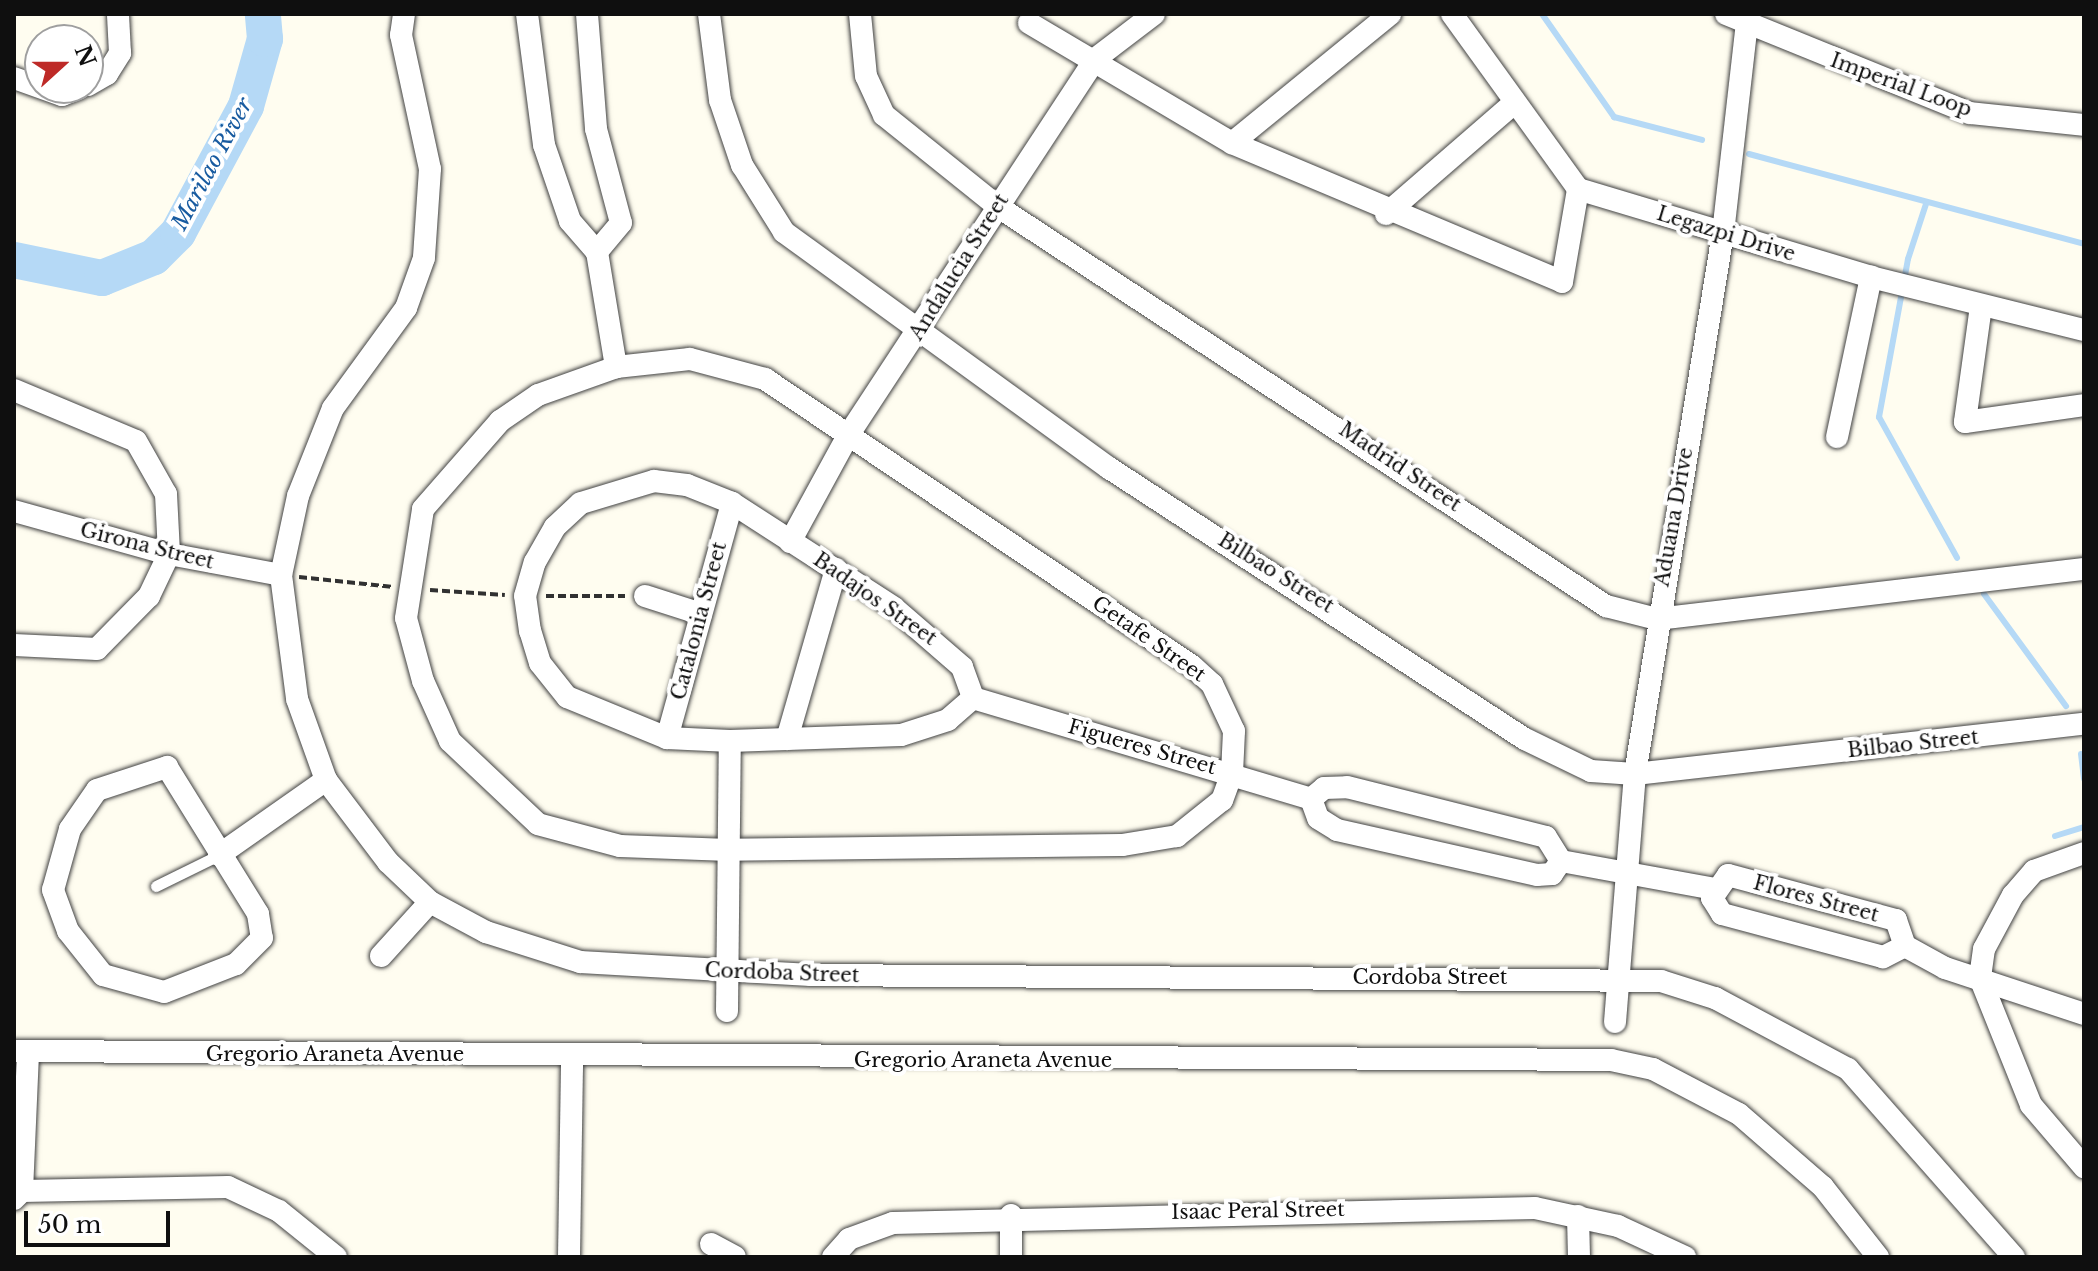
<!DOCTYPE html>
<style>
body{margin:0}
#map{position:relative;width:2098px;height:1271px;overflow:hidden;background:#fffdf0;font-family:"Libre Baskerville",serif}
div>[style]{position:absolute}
.stream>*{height:6px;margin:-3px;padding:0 3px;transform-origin:3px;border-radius:3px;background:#b5d9f6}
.river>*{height:36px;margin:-18px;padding:0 18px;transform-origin:18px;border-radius:18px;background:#b5d9f6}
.path>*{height:4px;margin-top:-2px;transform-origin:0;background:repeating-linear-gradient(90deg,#313131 0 8px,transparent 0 12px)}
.roads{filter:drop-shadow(0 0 2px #424242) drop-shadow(0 0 2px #424242)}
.lane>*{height:11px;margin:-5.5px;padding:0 5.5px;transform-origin:5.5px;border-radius:5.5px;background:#fff}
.street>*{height:22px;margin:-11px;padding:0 11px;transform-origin:11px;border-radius:11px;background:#fff}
span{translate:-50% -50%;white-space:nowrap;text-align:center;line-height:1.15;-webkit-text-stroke:8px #fff;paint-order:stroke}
.street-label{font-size:20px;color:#0f0f0f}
.water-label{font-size:22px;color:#185ba0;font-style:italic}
.frame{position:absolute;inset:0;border:16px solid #0f0f0f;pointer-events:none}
.north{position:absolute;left:24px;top:24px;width:80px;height:80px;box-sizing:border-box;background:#fff;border:2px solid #9f9f9f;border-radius:50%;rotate:69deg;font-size:22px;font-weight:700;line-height:32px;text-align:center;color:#0f0f0f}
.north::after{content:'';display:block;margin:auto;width:28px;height:36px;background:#be2a27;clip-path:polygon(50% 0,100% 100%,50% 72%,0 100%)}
.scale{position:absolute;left:24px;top:1211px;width:146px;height:36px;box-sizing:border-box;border:4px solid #0f0f0f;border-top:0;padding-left:10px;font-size:24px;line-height:28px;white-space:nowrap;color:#0f0f0f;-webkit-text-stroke:6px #fff;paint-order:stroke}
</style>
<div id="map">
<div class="stream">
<i style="left:1542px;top:14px;width:126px;rotate:55deg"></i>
<i style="left:1614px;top:117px;width:91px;rotate:14.6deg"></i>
<i style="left:1749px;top:154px;width:347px;rotate:15deg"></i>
<i style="left:1926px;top:204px;width:58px;rotate:108.1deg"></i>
<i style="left:1908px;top:259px;width:161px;rotate:100.4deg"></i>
<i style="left:1879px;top:417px;width:161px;rotate:61deg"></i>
<i style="left:1984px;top:594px;width:139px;rotate:53.8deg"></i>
<i style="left:2081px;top:754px;width:25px;rotate:83deg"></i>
<i style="left:2055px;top:836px;width:30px;rotate:-17deg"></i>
</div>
<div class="river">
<i style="left:14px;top:260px;width:90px;rotate:11.6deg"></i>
<i style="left:102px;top:278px;width:56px;rotate:-22deg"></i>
<i style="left:154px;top:257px;width:34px;rotate:-45deg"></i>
<i style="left:178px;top:233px;width:144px;rotate:-61.8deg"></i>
<i style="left:246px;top:106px;width:70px;rotate:-74.2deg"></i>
<i style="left:265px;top:39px;width:25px;rotate:-95deg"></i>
</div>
<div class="path">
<i style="left:299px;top:577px;width:95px;rotate:6.1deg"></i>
<i style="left:430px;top:590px;width:75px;rotate:3.8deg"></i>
<i style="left:546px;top:596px;width:79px"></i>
</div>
<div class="roads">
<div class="lane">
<i style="left:156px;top:886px;width:70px;rotate:-26.2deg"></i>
</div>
<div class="street">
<i style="left:404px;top:14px;width:21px;rotate:98deg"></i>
<i style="left:401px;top:35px;width:137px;rotate:77.8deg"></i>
<i style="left:430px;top:169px;width:89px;rotate:93.9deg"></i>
<i style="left:424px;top:258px;width:53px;rotate:109.8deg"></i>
<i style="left:406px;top:308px;width:124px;rotate:126.1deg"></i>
<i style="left:333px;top:408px;width:95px;rotate:111.7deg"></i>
<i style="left:298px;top:496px;width:81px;rotate:102.1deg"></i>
<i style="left:281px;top:575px;width:125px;rotate:82.6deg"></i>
<i style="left:297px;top:699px;width:86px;rotate:70.3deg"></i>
<i style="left:326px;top:780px;width:103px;rotate:52.9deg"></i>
<i style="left:388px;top:862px;width:58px;rotate:43.6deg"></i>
<i style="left:430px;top:902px;width:64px;rotate:28.2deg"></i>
<i style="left:486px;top:932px;width:99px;rotate:17.7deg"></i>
<i style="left:580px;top:962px;width:231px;rotate:3.2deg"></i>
<i style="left:811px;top:975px;width:850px;rotate:0.4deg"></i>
<i style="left:1661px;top:981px;width:57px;rotate:17.5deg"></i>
<i style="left:1715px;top:998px;width:151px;rotate:28.1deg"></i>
<i style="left:1848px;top:1069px;width:251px;rotate:48.6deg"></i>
<i style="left:527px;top:14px;width:132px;rotate:82.6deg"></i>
<i style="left:544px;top:145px;width:80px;rotate:71.1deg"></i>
<i style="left:570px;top:221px;width:41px;rotate:48.9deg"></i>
<i style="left:597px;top:252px;width:117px;rotate:80.6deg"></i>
<i style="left:587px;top:14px;width:115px;rotate:85.5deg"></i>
<i style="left:596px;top:129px;width:97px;rotate:75.1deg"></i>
<i style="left:621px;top:223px;width:38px;rotate:130deg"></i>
<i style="left:709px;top:14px;width:87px;rotate:82.7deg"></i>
<i style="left:720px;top:100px;width:69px;rotate:71.3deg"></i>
<i style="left:742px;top:165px;width:79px;rotate:57.9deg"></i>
<i style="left:784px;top:232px;width:402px;rotate:36deg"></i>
<i style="left:1109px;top:468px;width:496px;rotate:33.1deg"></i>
<i style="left:1525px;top:739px;width:73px;rotate:25.9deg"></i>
<i style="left:1591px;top:771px;width:44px;rotate:3.9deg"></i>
<i style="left:1635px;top:774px;width:452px;rotate:-6.4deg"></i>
<i style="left:860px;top:14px;width:62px;rotate:84.5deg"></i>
<i style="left:866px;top:76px;width:43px;rotate:65.2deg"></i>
<i style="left:884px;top:115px;width:145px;rotate:38.8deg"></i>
<i style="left:997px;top:206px;width:729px;rotate:33.3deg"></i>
<i style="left:1606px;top:606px;width:53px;rotate:14.3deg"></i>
<i style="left:1657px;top:619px;width:430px;rotate:-6.7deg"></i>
<i style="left:1452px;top:14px;width:216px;rotate:54.2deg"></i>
<i style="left:1578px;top:189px;width:306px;rotate:16.7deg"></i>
<i style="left:1871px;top:277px;width:219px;rotate:14deg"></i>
<i style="left:1726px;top:14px;width:263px;rotate:22.1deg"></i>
<i style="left:1970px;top:113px;width:115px;rotate:6deg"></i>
<i style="left:1029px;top:23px;width:236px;rotate:30.6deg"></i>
<i style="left:1232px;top:143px;width:358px;rotate:22.8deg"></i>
<i style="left:1562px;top:282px;width:94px;rotate:-80.2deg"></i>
<i style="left:14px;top:78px;width:51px;rotate:19.5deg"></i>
<i style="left:62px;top:95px;width:19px;rotate:-21deg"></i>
<i style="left:88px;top:85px;width:22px;rotate:-30deg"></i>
<i style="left:107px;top:74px;width:25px;rotate:-58deg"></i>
<i style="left:120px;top:53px;width:39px;rotate:-93deg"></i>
<i style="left:1232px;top:143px;width:204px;rotate:-39.2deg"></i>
<i style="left:1386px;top:214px;width:169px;rotate:-40.9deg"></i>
<i style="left:1981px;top:306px;width:117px;rotate:97.9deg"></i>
<i style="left:1965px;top:422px;width:120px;rotate:-8.1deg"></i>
<i style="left:690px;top:359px;width:78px;rotate:14.9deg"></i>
<i style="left:765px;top:379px;width:514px;rotate:33.91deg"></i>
<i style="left:1192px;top:666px;width:27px;rotate:42deg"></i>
<i style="left:1212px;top:684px;width:52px;rotate:64.9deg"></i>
<i style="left:1234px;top:731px;width:42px;rotate:92.7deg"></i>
<i style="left:1232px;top:773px;width:29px;rotate:110deg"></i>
<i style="left:1222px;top:800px;width:58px;rotate:141.3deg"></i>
<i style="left:1177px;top:836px;width:56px;rotate:170.7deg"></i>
<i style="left:1122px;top:845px;width:393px;rotate:179.3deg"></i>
<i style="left:729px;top:850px;width:109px;rotate:-177.9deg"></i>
<i style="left:620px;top:846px;width:85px;rotate:-165deg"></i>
<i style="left:538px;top:824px;width:121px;rotate:-136.7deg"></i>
<i style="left:450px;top:741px;width:66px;rotate:-114.2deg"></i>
<i style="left:423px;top:681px;width:65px;rotate:-105.1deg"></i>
<i style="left:406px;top:618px;width:110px;rotate:-81.1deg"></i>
<i style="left:423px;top:509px;width:117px;rotate:-48.8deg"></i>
<i style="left:500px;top:421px;width:46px;rotate:-34.4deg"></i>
<i style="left:538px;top:395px;width:83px;rotate:-19.7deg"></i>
<i style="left:616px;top:367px;width:74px;rotate:-6.2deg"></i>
<i style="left:14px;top:390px;width:132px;rotate:22.7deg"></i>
<i style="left:136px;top:441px;width:61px;rotate:60.5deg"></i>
<i style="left:166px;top:494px;width:60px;rotate:87.1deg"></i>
<i style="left:169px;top:554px;width:47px;rotate:115.5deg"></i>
<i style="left:149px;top:596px;width:74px;rotate:134.5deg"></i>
<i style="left:97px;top:649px;width:83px;rotate:-177.2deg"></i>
<i style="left:1837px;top:437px;width:164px;rotate:-78deg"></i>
<i style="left:654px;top:481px;width:33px;rotate:7deg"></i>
<i style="left:687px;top:485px;width:48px;rotate:21.8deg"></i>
<i style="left:732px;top:503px;width:193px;rotate:32.9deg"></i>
<i style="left:894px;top:608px;width:90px;rotate:40.9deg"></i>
<i style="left:962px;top:667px;width:33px;rotate:70deg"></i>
<i style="left:973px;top:698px;width:33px;rotate:139deg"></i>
<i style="left:948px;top:720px;width:49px;rotate:162.3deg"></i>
<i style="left:901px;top:735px;width:171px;rotate:178deg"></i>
<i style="left:730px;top:741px;width:63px;rotate:-177.3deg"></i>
<i style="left:667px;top:738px;width:108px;rotate:-157.7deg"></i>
<i style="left:567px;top:697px;width:43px;rotate:-128.5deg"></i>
<i style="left:540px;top:663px;width:34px;rotate:-107deg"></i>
<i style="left:530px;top:631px;width:35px;rotate:-98deg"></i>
<i style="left:525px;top:596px;width:35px;rotate:-74deg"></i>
<i style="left:535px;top:562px;width:40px;rotate:-60.3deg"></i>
<i style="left:555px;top:527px;width:35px;rotate:-43deg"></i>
<i style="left:581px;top:503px;width:76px;rotate:-16.8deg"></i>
<i style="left:14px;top:511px;width:161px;rotate:15.5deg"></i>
<i style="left:169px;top:554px;width:114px;rotate:10.6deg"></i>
<i style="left:790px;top:542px;width:123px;rotate:-61.4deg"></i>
<i style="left:849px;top:434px;width:448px;rotate:-56.7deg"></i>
<i style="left:1095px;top:59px;width:74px;rotate:-37.3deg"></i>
<i style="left:645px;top:596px;width:59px;rotate:17.8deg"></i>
<i style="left:973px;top:698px;width:353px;rotate:16.6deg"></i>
<i style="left:667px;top:738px;width:244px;rotate:-74.5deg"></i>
<i style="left:787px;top:739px;width:177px;rotate:-73.9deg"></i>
<i style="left:167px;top:767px;width:173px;rotate:58.2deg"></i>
<i style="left:258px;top:914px;width:24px;rotate:81deg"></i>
<i style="left:262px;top:938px;width:37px;rotate:135deg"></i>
<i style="left:236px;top:964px;width:77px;rotate:158.7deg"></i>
<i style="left:164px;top:992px;width:63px;rotate:-164.4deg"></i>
<i style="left:103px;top:975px;width:56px;rotate:-128.5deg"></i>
<i style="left:68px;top:931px;width:44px;rotate:-110.1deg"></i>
<i style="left:53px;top:890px;width:63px;rotate:-74.4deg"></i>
<i style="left:70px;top:829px;width:47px;rotate:-55.3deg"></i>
<i style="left:97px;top:790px;width:74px;rotate:-18.2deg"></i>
<i style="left:1347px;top:787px;width:205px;rotate:14.1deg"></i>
<i style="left:1546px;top:837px;width:28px;rotate:58deg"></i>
<i style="left:1561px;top:861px;width:16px;rotate:125deg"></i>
<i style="left:1552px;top:874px;width:15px;rotate:176deg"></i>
<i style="left:1537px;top:875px;width:205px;rotate:-167.3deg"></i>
<i style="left:1337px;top:830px;width:22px;rotate:-148deg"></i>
<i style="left:1318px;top:818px;width:20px;rotate:-110deg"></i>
<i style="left:1311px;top:799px;width:17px;rotate:-40deg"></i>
<i style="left:1324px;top:788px;width:23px;rotate:-2deg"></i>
<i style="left:2084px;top:853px;width:53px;rotate:160.2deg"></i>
<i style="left:2034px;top:871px;width:32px;rotate:131deg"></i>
<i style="left:2013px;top:895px;width:61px;rotate:118.2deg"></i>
<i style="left:1984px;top:949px;width:29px;rotate:98deg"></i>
<i style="left:1980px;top:978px;width:137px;rotate:68.1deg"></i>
<i style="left:2031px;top:1105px;width:82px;rotate:49.5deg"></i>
<i style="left:219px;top:855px;width:131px;rotate:-35deg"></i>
<i style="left:1561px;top:861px;width:157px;rotate:10.3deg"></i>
<i style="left:1728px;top:875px;width:174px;rotate:15deg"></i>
<i style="left:1896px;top:920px;width:28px;rotate:71deg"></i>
<i style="left:1905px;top:946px;width:25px;rotate:153deg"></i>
<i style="left:1883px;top:957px;width:167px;rotate:-165deg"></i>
<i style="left:1722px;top:914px;width:19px;rotate:-122deg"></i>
<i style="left:1712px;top:898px;width:28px;rotate:-55deg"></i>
<i style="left:1905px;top:946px;width:46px;rotate:28.8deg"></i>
<i style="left:1945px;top:968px;width:146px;rotate:18.3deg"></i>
<i style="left:381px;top:956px;width:73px;rotate:-47.8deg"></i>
<i style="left:727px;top:1011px;width:270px;rotate:-89.4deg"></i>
<i style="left:1615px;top:1022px;width:249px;rotate:-85.4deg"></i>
<i style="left:1635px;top:774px;width:548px;rotate:-80.76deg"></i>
<i style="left:1723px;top:233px;width:220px;rotate:-83.5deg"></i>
<i style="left:14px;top:1051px;width:1597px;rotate:0.32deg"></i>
<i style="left:1611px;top:1060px;width:43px;rotate:12.1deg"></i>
<i style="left:1653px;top:1069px;width:97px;rotate:27.6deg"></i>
<i style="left:1739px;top:1114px;width:111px;rotate:41deg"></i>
<i style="left:1823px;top:1187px;width:89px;rotate:51.8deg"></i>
<i style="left:22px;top:1191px;width:139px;rotate:-87.5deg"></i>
<i style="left:14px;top:1199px;width:11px;rotate:-45deg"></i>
<i style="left:22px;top:1191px;width:206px;rotate:-1.1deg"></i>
<i style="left:228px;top:1187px;width:56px;rotate:25.2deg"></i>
<i style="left:279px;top:1211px;width:73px;rotate:38.9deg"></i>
<i style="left:1011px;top:1215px;width:42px;rotate:90deg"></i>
<i style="left:1578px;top:1216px;width:41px;rotate:88.6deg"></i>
<i style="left:711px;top:1244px;width:27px;rotate:28deg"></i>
<i style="left:569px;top:1257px;width:201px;rotate:-89.1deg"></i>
<i style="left:833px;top:1257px;width:24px;rotate:-48deg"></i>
<i style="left:849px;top:1239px;width:47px;rotate:-20deg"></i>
<i style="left:893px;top:1223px;width:642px;rotate:-1.34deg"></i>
<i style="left:1535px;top:1208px;width:85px;rotate:12.2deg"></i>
<i style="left:1618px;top:1226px;width:74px;rotate:24.8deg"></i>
</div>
</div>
<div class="street-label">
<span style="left:1901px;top:85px;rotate:20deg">Imperial Loop</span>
<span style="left:1726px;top:234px;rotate:17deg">Legazpi Drive</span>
<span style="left:959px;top:267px;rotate:-58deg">Andalucia Street</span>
<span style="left:1400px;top:467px;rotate:34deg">Madrid Street</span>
<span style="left:1674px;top:517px;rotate:-80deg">Aduana Drive</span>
<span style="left:147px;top:546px;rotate:14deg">Girona Street</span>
<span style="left:1276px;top:573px;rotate:32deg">Bilbao Street</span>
<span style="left:875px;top:599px;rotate:35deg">Badajos Street</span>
<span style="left:699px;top:621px;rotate:-75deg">Catalonia Street</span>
<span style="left:1149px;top:639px;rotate:35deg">Getafe Street</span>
<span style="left:1913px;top:744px;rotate:-6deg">Bilbao Street</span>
<span style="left:1142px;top:747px;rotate:16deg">Figueres Street</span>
<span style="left:1816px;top:899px;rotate:15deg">Flores Street</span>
<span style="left:782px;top:973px;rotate:2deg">Cordoba Street</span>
<span style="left:1430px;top:977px">Cordoba Street</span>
<span style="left:335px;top:1054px">Gregorio Araneta Avenue</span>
<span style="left:983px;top:1060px">Gregorio Araneta Avenue</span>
<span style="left:1258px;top:1211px;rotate:-1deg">Isaac Peral Street</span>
</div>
<div class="water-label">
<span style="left:212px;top:164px;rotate:-62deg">Marilao River</span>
</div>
<div class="frame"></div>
<div class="north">N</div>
<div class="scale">50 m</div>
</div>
